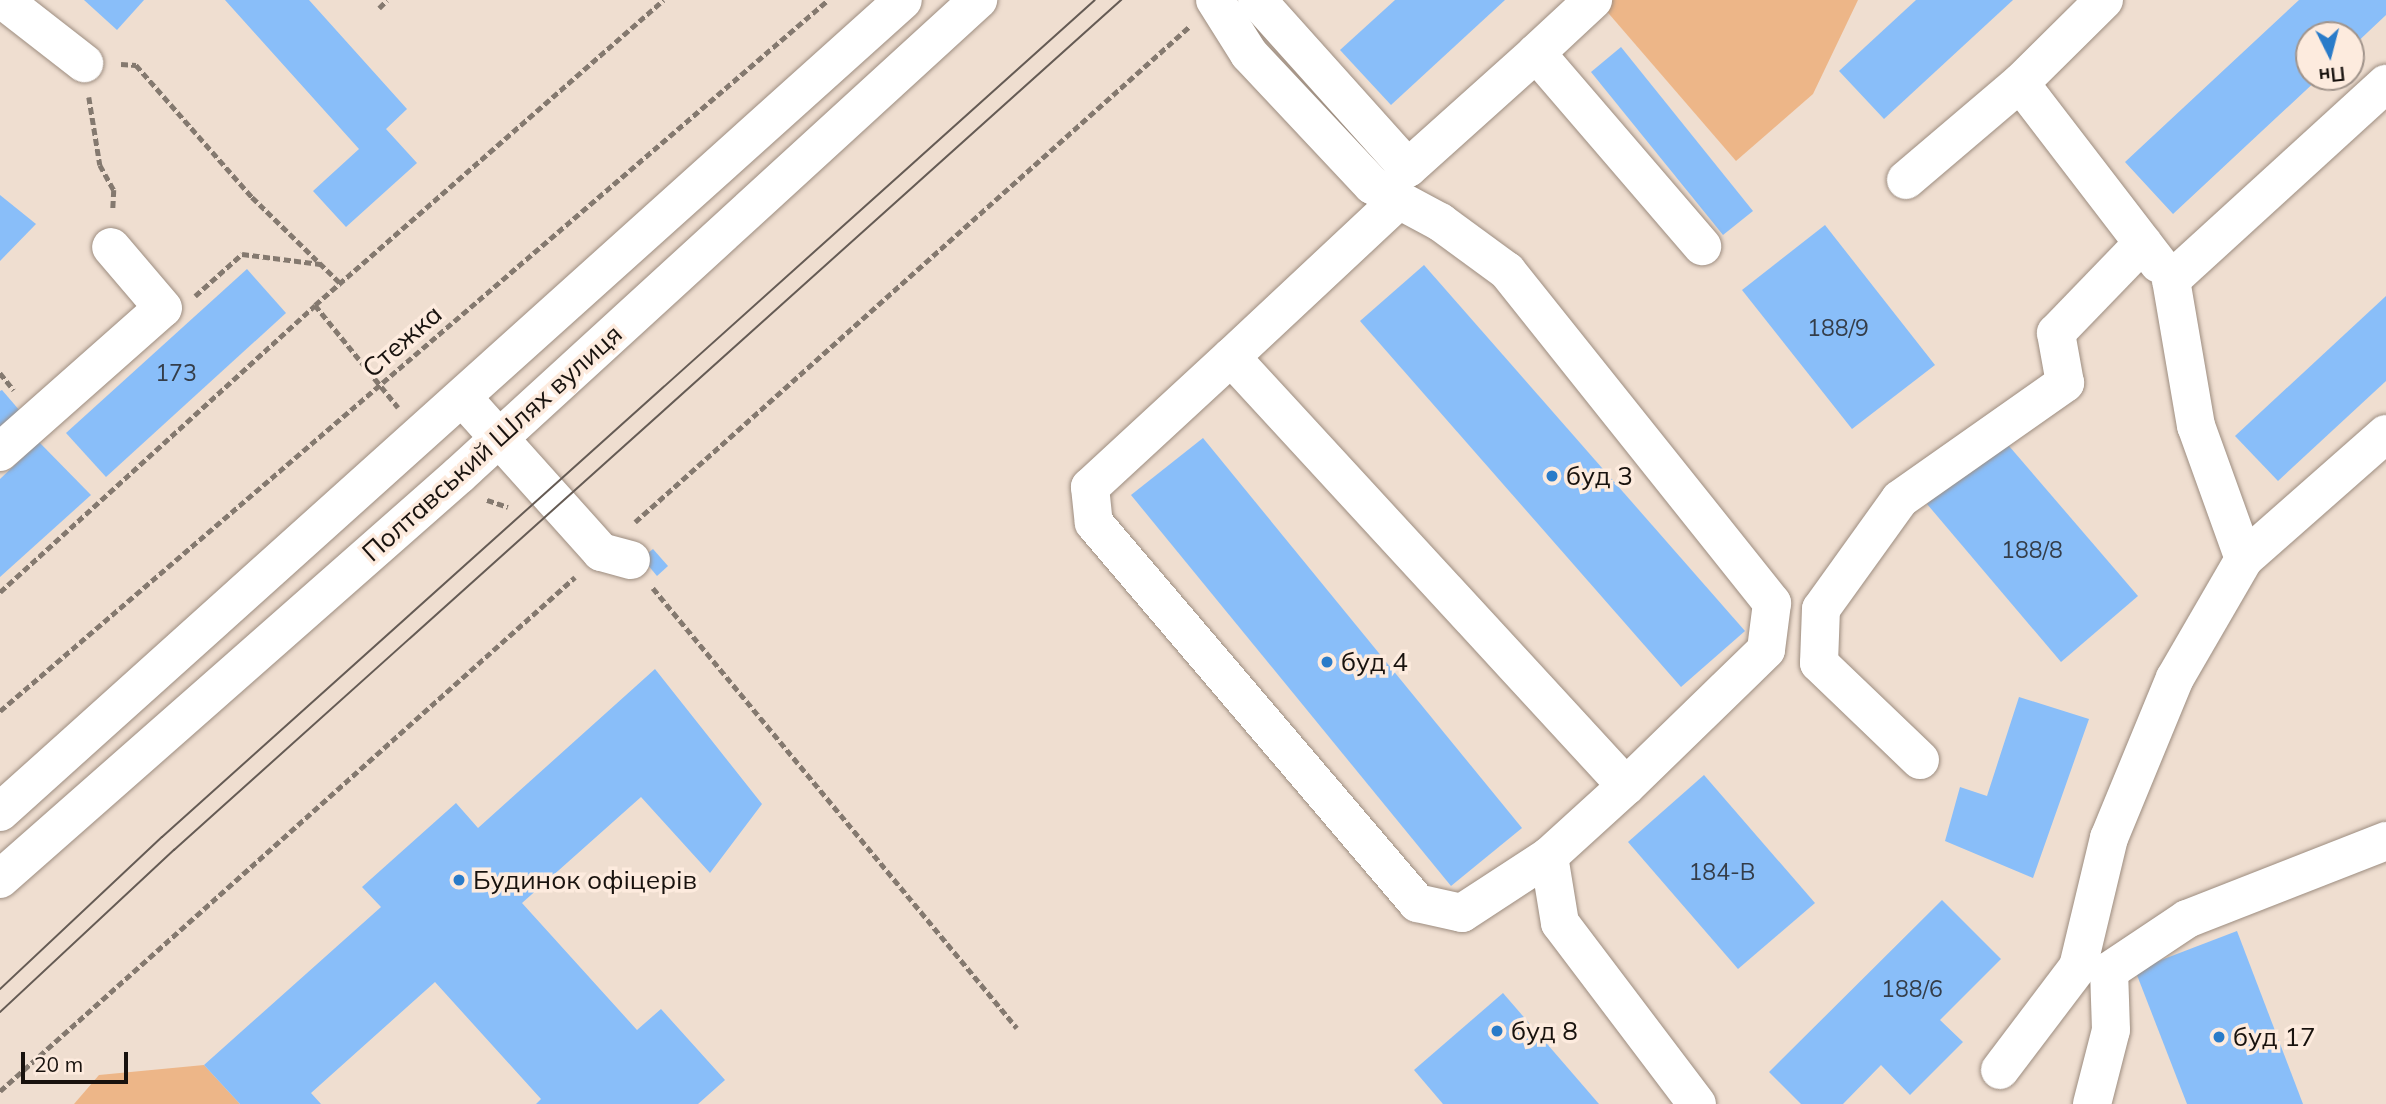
<!DOCTYPE html>
<meta charset="utf-8">
<style>
body{margin:0}
#map{position:relative;width:2386px;height:1104px;overflow:hidden;background:#efded0;font-family:Mulish,sans-serif}
div>[style]{position:absolute}
.green>*{inset:0;background:#edb688}
.building>*{inset:0;background:#89bef9}
.path>*{height:4.5px;margin-top:-2.25px;transform-origin:0;background:repeating-linear-gradient(90deg,#84796f 0 7px,transparent 0 10.5px)}
.roads{filter:drop-shadow(0 0 2px #9d8d80) drop-shadow(0 0 2px #9d8d80)}
.minor>*{height:38px;margin:-19px;padding:0 19px;transform-origin:19px;border-radius:19px;background:#fff}
.major>*{height:38px;margin:-19px;padding:0 19px;transform-origin:19px;border-radius:19px;background:#fff}
.tram>*{height:2px;margin:-1px;padding:0 1px;transform-origin:1px;border-radius:1px;background:#655b54}
.dots>*{width:19px;height:19px;translate:-50% -50%;box-sizing:border-box;border:4px solid #fdebde;border-radius:50%}
span{translate:-50% -50%;white-space:nowrap;text-align:center;line-height:1.15;-webkit-text-stroke:7px #fdebde;paint-order:stroke}
.number-label{font-size:23px;color:#343d49}
.number-label span{-webkit-text-stroke-width:0}
.street-label{font-size:26px;color:#18120e}
.poi-label{font-size:26px;color:#18120e}
.left{translate:0 -50%;text-align:left}
.north{position:absolute;left:2295px;top:21px;width:70px;height:70px;box-sizing:border-box;background:#fdebde;border:2px solid #a1948b;border-radius:50%;rotate:174deg;font-size:19px;font-weight:700;line-height:28px;text-align:center;color:#18120e}
.north::after{content:'';display:block;margin:auto;width:24px;height:32px;background:#297bc9;clip-path:polygon(50% 0,100% 100%,50% 72%,0 100%)}
.scale{position:absolute;left:21px;top:1052px;width:107px;height:32px;box-sizing:border-box;border:4px solid #18120e;border-top:0;padding-left:9px;font-size:21px;line-height:24px;white-space:nowrap;color:#18120e;-webkit-text-stroke:5px #fdebde;paint-order:stroke}
</style>
<div id="map">
<div class="green">
<i style="clip-path:polygon(1597px 0,1858px 0,1813px 94px,1736px 161px)"></i>
<i style="clip-path:polygon(204px 1065px,240px 1104px,74px 1104px,99px 1075px)"></i>
</div>
<div class="building">
<i style="clip-path:polygon(84px 0,144px 0,117px 30px)"></i>
<i style="clip-path:polygon(225px 0,309px 0,407px 109px,386px 129px,417px 163px,346px 227px,313px 191px,359px 149px)"></i>
<i style="clip-path:polygon(1395px 0,1505px 0,1391px 105px,1340px 50px)"></i>
<i style="clip-path:polygon(1916px 0,2013px 0,1884px 119px,1839px 71px)"></i>
<i style="clip-path:polygon(2299px 0,2386px 0,2386px 15px,2351px 48px,2351px 35px,2309px 35px,2309px 77px,2320px 77px,2173px 214px,2125px 162px)"></i>
<i style="clip-path:polygon(1621px 47px,1753px 211px,1723px 235px,1591px 72px)"></i>
<i style="clip-path:polygon(0 195px,36px 224px,0 261px)"></i>
<i style="clip-path:polygon(1825px 225px,1935px 365px,1852px 429px,1742px 290px)"></i>
<i style="clip-path:polygon(1424px 265px,1745px 631px,1681px 687px,1360px 321px)"></i>
<i style="clip-path:polygon(247px 269px,286px 313px,106px 477px,66px 433px)"></i>
<i style="clip-path:polygon(2386px 296px,2386px 381px,2278px 481px,2235px 436px)"></i>
<i style="clip-path:polygon(2px 390px,26px 418px,0 441px,0 391px)"></i>
<i style="clip-path:polygon(1203px 438px,1522px 828px,1451px 886px,1131px 495px)"></i>
<i style="clip-path:polygon(2003px 439px,2138px 596px,2061px 662px,1927px 504px)"></i>
<i style="clip-path:polygon(39px 442px,91px 495px,0 577px,0 479px)"></i>
<i style="clip-path:polygon(653px 549px,668px 566px,657px 576px,642px 558px)"></i>
<i style="clip-path:polygon(655px 669px,762px 804px,710px 873px,641px 797px,522px 903px,637px 1030px,661px 1009px,725px 1080px,698px 1104px,536px 1104px,541px 1099px,435px 982px,311px 1093px,321px 1104px,240px 1104px,204px 1065px,381px 907px,362px 887px,456px 803px,478px 828px)"></i>
<i style="clip-path:polygon(2019px 697px,2089px 719px,2033px 878px,1945px 841px,1960px 787px,1987px 796px)"></i>
<i style="clip-path:polygon(1704px 775px,1815px 903px,1738px 969px,1628px 842px)"></i>
<i style="clip-path:polygon(1942px 900px,2001px 959px,1940px 1020px,1963px 1042px,1910px 1095px,1881px 1065px,1843px 1104px,1801px 1104px,1769px 1072px)"></i>
<i style="clip-path:polygon(2237px 931px,2303px 1104px,2187px 1104px,2135px 970px)"></i>
<i style="clip-path:polygon(1503px 993px,1599px 1104px,1443px 1104px,1414px 1070px)"></i>
</div>
<div class="path">
<i style="left:379px;top:8px;width:11px;rotate:-45deg"></i>
<i style="left:121px;top:64px;width:15px;rotate:4deg"></i>
<i style="left:136px;top:65px;width:176px;rotate:48.7deg"></i>
<i style="left:252px;top:197px;width:123px;rotate:44.3deg"></i>
<i style="left:89px;top:97px;width:69px;rotate:80.8deg"></i>
<i style="left:100px;top:165px;width:29px;rotate:61deg"></i>
<i style="left:114px;top:190px;width:20px;rotate:93deg"></i>
<i style="left:195px;top:296px;width:63px;rotate:-41.8deg"></i>
<i style="left:242px;top:254px;width:79px;rotate:7.3deg"></i>
<i style="left:315px;top:305px;width:132px;rotate:50.9deg"></i>
<i style="left:0;top:373px;width:22px;rotate:51deg"></i>
<i style="left:487px;top:500px;width:22px;rotate:18deg"></i>
<i style="left:635px;top:522px;width:744px;rotate:-41.79deg"></i>
<i style="left:653px;top:588px;width:571px;rotate:50.4deg"></i>
<i style="left:0;top:592px;width:426px;rotate:-42.3deg"></i>
<i style="left:315px;top:305px;width:463px;rotate:-41.2deg"></i>
<i style="left:0;top:711px;width:1091px;rotate:-40.65deg"></i>
<i style="left:0;top:1091px;width:771px;rotate:-41.79deg"></i>
</div>
<div class="roads">
<div class="minor">
<i style="left:3px;top:0;width:103px;rotate:37.9deg"></i>
<i style="left:1215px;top:0;width:64px;rotate:57.8deg"></i>
<i style="left:1249px;top:54px;width:180px;rotate:46.8deg"></i>
<i style="left:1372px;top:185px;width:31px;rotate:29deg"></i>
<i style="left:1399px;top:200px;width:47px;rotate:28.2deg"></i>
<i style="left:1440px;top:222px;width:83px;rotate:36.2deg"></i>
<i style="left:1507px;top:271px;width:425px;rotate:51.4deg"></i>
<i style="left:1772px;top:603px;width:47px;rotate:97.3deg"></i>
<i style="left:1766px;top:650px;width:195px;rotate:135.8deg"></i>
<i style="left:1626px;top:786px;width:583px;rotate:-132.64deg"></i>
<i style="left:1231px;top:357px;width:230px;rotate:-43.1deg"></i>
<i style="left:1257px;top:0;width:226px;rotate:48.1deg"></i>
<i style="left:1408px;top:168px;width:172px;rotate:-41.9deg"></i>
<i style="left:1536px;top:53px;width:255px;rotate:49.3deg"></i>
<i style="left:2104px;top:0;width:118px;rotate:135.3deg"></i>
<i style="left:2020px;top:83px;width:228px;rotate:52.5deg"></i>
<i style="left:1536px;top:53px;width:78px;rotate:-42.9deg"></i>
<i style="left:1906px;top:180px;width:150px;rotate:-40.4deg"></i>
<i style="left:1231px;top:357px;width:192px;rotate:137.3deg"></i>
<i style="left:1090px;top:487px;width:36px;rotate:84deg"></i>
<i style="left:1094px;top:523px;width:499px;rotate:49.6deg"></i>
<i style="left:1417px;top:903px;width:46px;rotate:12.5deg"></i>
<i style="left:1462px;top:913px;width:104px;rotate:-33.2deg"></i>
<i style="left:463px;top:398px;width:207px;rotate:48.1deg"></i>
<i style="left:601px;top:552px;width:31px;rotate:15deg"></i>
<i style="left:0;top:452px;width:217px;rotate:-41.5deg"></i>
<i style="left:163px;top:308px;width:80px;rotate:-130.4deg"></i>
<i style="left:2244px;top:559px;width:141px;rotate:-109.8deg"></i>
<i style="left:2196px;top:426px;width:148px;rotate:-99.7deg"></i>
<i style="left:2171px;top:280px;width:291px;rotate:-42.4deg"></i>
<i style="left:1920px;top:760px;width:140px;rotate:-136.2deg"></i>
<i style="left:1819px;top:663px;width:54px;rotate:-87.9deg"></i>
<i style="left:1821px;top:609px;width:135px;rotate:-54.3deg"></i>
<i style="left:1900px;top:499px;width:202px;rotate:-35.1deg"></i>
<i style="left:2065px;top:383px;width:51px;rotate:-100.2deg"></i>
<i style="left:2056px;top:333px;width:125px;rotate:-46deg"></i>
<i style="left:1626px;top:786px;width:104px;rotate:137.7deg"></i>
<i style="left:1549px;top:856px;width:68px;rotate:80.7deg"></i>
<i style="left:1560px;top:923px;width:227px;rotate:52.9deg"></i>
<i style="left:2000px;top:1070px;width:129px;rotate:-52.9deg"></i>
<i style="left:2078px;top:967px;width:133px;rotate:-76.5deg"></i>
<i style="left:2109px;top:838px;width:173px;rotate:-67.6deg"></i>
<i style="left:2175px;top:678px;width:138px;rotate:-59.9deg"></i>
<i style="left:2244px;top:559px;width:189px;rotate:-41.4deg"></i>
<i style="left:2092px;top:1104px;width:76px;rotate:-75.6deg"></i>
<i style="left:2111px;top:1030px;width:59px;rotate:-91.9deg"></i>
<i style="left:2109px;top:971px;width:94px;rotate:-33.7deg"></i>
<i style="left:2187px;top:919px;width:214px;rotate:-21.4deg"></i>
</div>
<div class="major">
<i style="left:0;top:812px;width:1214px;rotate:-41.96deg"></i>
<i style="left:0;top:879px;width:611px;rotate:-41.35deg"></i>
<i style="left:459px;top:475px;width:704px;rotate:-42.47deg"></i>
</div>
</div>
<div class="tram">
<i style="left:0;top:989px;width:222px;rotate:-43.2deg"></i>
<i style="left:162px;top:837px;width:1253px;rotate:-41.9deg"></i>
<i style="left:0;top:1012px;width:238px;rotate:-43deg"></i>
<i style="left:174px;top:850px;width:1273px;rotate:-41.91deg"></i>
</div>
<div class="dots">
<i style="left:1552px;top:476px;background:#297bc9"></i>
<i style="left:1327px;top:662px;background:#297bc9"></i>
<i style="left:459px;top:880px;background:#297bc9"></i>
<i style="left:1497px;top:1031px;background:#297bc9"></i>
<i style="left:2219px;top:1037px;background:#297bc9"></i>
</div>
<div class="number-label">
<span style="left:1838px;top:328px">188/9</span>
<span style="left:176px;top:373px">173</span>
<span style="left:2032px;top:550px">188/8</span>
<span style="left:1722px;top:872px">184-В</span>
<span style="left:1912px;top:989px">188/6</span>
</div>
<div class="street-label">
<span style="left:402px;top:341px;rotate:-41deg">Стежка</span>
<span style="left:492px;top:443px;rotate:-42deg">Полтавський Шлях вулиця</span>
</div>
<div class="poi-label">
<span class="left" style="left:1566px;top:476px">буд 3</span>
<span class="left" style="left:1341px;top:662px">буд 4</span>
<span class="left" style="left:473px;top:880px">Будинок офіцерів</span>
<span class="left" style="left:1511px;top:1031px">буд 8</span>
<span class="left" style="left:2233px;top:1037px">буд 17</span>
</div>
<div class="north">Пн</div>
<div class="scale">20 m</div>
</div>
